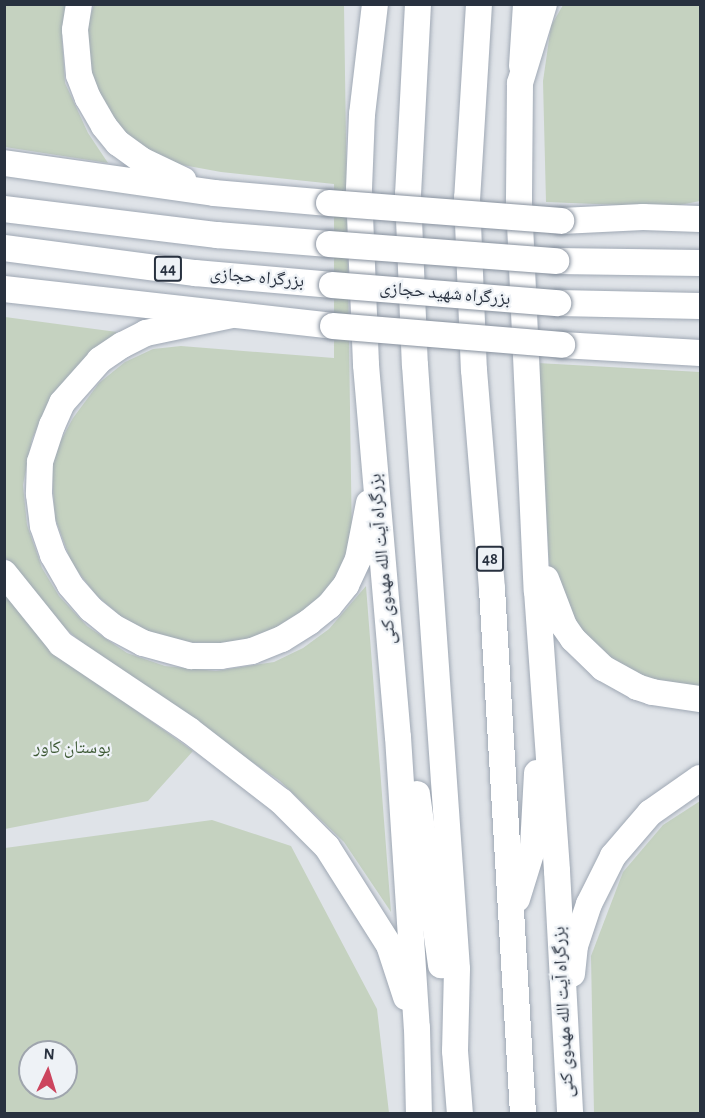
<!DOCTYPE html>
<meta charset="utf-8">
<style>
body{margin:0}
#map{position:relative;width:705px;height:1118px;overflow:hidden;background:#dfe3e8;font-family:"Alegreya Sans","Noto Naskh Arabic",sans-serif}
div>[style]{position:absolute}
.green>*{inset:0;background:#c5d2c0}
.roads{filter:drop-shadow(0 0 2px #9fa8b4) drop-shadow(0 0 2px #9fa8b4)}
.major>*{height:22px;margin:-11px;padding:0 11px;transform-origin:11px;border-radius:11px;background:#fff}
.highway>*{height:26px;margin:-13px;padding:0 13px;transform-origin:13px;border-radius:13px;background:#fff}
.bridges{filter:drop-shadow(0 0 2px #87919e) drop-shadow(0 0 2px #87919e)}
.highway-bridge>*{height:26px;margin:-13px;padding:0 13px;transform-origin:13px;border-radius:13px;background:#fff}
span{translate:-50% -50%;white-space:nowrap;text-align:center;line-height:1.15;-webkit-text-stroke:4.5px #eef2f6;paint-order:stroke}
.shield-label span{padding:2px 4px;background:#eef2f6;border:2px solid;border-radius:4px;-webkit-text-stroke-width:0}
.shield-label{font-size:16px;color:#28313f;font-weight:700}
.street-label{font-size:18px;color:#28313f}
.park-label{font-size:18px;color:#3e5a36}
.frame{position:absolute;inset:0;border:6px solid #28313f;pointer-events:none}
.north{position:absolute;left:18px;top:1040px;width:60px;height:60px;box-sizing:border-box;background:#eef2f6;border:2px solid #9fa5ad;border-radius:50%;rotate:4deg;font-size:16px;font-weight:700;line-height:24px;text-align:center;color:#28313f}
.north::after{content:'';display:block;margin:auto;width:21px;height:27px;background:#cc455e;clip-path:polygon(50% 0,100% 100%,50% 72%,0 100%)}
</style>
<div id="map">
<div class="green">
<i style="clip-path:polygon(4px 5px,68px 5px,62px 38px,65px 83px,88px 133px,108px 163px,5px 147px)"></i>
<i style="clip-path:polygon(94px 5px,344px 5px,352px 543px,336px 583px,304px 614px,262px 638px,221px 643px,171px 642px,126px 621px,96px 595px,72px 564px,55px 518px,51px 459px,73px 418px,99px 383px,125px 362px,153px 349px,181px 346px,334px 358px,334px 184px,221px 172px,161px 161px,117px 128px,90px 77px,85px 31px)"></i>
<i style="clip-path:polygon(563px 5px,700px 5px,700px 201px,670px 207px,546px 202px,543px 81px,551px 26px)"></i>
<i style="clip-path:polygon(5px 317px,117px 332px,54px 392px,32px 439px,23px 485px,27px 525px,42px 568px,59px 596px,87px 626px,127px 653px,165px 666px,216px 671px,274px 662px,303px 648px,329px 629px,366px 586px,391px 912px,344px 842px,280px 781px,99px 657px,52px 617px,5px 557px)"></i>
<i style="clip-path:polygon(537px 363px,700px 372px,700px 694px,672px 692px,587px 647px,552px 577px,549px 561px)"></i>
<i style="clip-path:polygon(4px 591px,61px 657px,193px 751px,148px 801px,5px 829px)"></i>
<i style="clip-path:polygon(700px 801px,700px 1113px,594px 1113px,591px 956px,623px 872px,663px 825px)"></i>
<i style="clip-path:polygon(evenodd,212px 820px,291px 846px,377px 1009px,389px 1113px,5px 1113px,5px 848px,212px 820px,30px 1052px,66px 1052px,66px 1088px,30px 1088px,30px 1052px)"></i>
</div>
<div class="roads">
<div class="major">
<i style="left:520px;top:66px;width:62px;rotate:-86.3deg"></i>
</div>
<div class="highway">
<i style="left:79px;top:4px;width:26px;rotate:99deg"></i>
<i style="left:75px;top:30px;width:45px;rotate:84.9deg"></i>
<i style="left:79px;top:75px;width:25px;rotate:69deg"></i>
<i style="left:88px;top:98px;width:32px;rotate:60deg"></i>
<i style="left:104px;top:126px;width:22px;rotate:51deg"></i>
<i style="left:118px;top:143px;width:29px;rotate:36deg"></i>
<i style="left:141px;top:160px;width:47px;rotate:25.5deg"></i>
<i style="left:375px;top:4px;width:111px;rotate:96.7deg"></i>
<i style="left:362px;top:114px;width:76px;rotate:92.3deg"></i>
<i style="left:359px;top:190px;width:175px;rotate:87.7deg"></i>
<i style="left:366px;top:365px;width:373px;rotate:85.1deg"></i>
<i style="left:398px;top:737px;width:292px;rotate:86.3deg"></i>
<i style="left:417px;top:1028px;width:86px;rotate:88.7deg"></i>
<i style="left:418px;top:4px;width:190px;rotate:93deg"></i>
<i style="left:408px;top:194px;width:171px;rotate:87.7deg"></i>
<i style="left:415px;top:365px;width:605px;rotate:86.02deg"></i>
<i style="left:457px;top:969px;width:82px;rotate:91.4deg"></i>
<i style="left:455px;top:1051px;width:63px;rotate:85.5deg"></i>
<i style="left:479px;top:4px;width:194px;rotate:93.5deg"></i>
<i style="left:467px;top:198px;width:172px;rotate:87.7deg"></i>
<i style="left:474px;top:370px;width:220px;rotate:85.3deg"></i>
<i style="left:492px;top:589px;width:526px;rotate:86.62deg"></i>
<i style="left:544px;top:4px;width:83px;rotate:106.9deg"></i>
<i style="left:520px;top:83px;width:119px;rotate:90.5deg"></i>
<i style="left:519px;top:202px;width:389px;rotate:87.4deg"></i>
<i style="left:537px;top:591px;width:281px;rotate:85.9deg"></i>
<i style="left:557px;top:871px;width:243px;rotate:86.9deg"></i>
<i style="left:4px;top:163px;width:212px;rotate:8.1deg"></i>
<i style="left:214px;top:193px;width:115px;rotate:5deg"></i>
<i style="left:4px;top:209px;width:215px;rotate:7deg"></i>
<i style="left:217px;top:235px;width:112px;rotate:4.6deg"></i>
<i style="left:561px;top:221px;width:82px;rotate:-2.8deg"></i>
<i style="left:643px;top:217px;width:57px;rotate:2deg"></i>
<i style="left:4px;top:248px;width:193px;rotate:7.5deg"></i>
<i style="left:195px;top:273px;width:138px;rotate:5deg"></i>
<i style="left:556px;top:261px;width:144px;rotate:0.8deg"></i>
<i style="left:4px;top:289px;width:331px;rotate:6.4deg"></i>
<i style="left:558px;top:303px;width:142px;rotate:1.2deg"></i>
<i style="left:232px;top:315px;width:88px;rotate:168.2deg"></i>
<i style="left:146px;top:333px;width:27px;rotate:153deg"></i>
<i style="left:122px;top:345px;width:27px;rotate:146deg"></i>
<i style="left:100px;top:360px;width:57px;rotate:131.5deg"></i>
<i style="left:62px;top:403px;width:24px;rotate:114deg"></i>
<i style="left:52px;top:425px;width:39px;rotate:108deg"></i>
<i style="left:40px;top:462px;width:32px;rotate:92deg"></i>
<i style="left:39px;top:494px;width:32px;rotate:83deg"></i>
<i style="left:43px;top:526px;width:31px;rotate:71deg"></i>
<i style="left:53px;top:555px;width:34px;rotate:60deg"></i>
<i style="left:70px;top:585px;width:32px;rotate:49deg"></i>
<i style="left:91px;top:609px;width:28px;rotate:39deg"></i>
<i style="left:113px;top:627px;width:34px;rotate:28deg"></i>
<i style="left:143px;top:643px;width:50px;rotate:15.2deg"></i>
<i style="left:191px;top:656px;width:30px"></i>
<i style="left:221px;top:656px;width:31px;rotate:-9deg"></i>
<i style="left:252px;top:651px;width:32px;rotate:-22deg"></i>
<i style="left:282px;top:639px;width:32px;rotate:-32deg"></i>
<i style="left:309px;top:622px;width:26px;rotate:-39deg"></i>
<i style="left:329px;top:606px;width:27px;rotate:-51deg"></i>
<i style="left:346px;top:585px;width:29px;rotate:-65deg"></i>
<i style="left:358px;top:559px;width:57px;rotate:-78.9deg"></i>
<i style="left:562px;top:345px;width:138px;rotate:3.3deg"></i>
<i style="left:4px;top:573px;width:91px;rotate:51.2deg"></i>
<i style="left:61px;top:644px;width:154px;rotate:33.9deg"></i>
<i style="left:189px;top:730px;width:116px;rotate:37.7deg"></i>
<i style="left:281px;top:801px;width:65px;rotate:45deg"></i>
<i style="left:327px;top:847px;width:116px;rotate:57.7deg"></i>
<i style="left:389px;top:945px;width:55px;rotate:71.9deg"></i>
<i style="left:546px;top:579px;width:50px;rotate:69deg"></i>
<i style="left:564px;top:626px;width:16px;rotate:55deg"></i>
<i style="left:573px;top:639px;width:42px;rotate:44deg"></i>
<i style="left:603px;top:668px;width:39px;rotate:29deg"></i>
<i style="left:637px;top:687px;width:16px;rotate:18deg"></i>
<i style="left:652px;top:692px;width:49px;rotate:8.3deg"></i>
<i style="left:417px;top:794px;width:173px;rotate:82deg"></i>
<i style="left:517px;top:899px;width:54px;rotate:-72.9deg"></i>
<i style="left:533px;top:847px;width:74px;rotate:-86.9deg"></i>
<i style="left:572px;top:974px;width:28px;rotate:-84deg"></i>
<i style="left:575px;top:946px;width:44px;rotate:-71.6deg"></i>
<i style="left:589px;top:904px;width:54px;rotate:-63.4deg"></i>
<i style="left:613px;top:856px;width:57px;rotate:-49.3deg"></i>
<i style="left:650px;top:813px;width:61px;rotate:-35deg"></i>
</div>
</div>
<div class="bridges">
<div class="highway-bridge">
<i style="left:329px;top:203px;width:233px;rotate:4.4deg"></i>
<i style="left:329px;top:244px;width:228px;rotate:4.3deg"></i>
<i style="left:332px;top:285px;width:227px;rotate:4.6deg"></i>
<i style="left:333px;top:326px;width:230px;rotate:4.7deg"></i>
</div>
</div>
<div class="shield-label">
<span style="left:168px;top:269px">44</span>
<span style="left:490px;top:559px">48</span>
</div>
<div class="street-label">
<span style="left:257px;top:278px;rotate:5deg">بزرگراه حجازی</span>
<span style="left:445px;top:294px;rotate:5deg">بزرگراه شهید حجازی</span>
<span style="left:383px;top:559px;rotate:-95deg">بزرگراه آیت الله مهدوی کنی</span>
<span style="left:564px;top:1012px;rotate:-93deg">بزرگراه آیت الله مهدوی کنی</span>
</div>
<div class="park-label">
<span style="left:72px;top:748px">بوستان کاور</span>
</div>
<div class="frame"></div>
<div class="north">N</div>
</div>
